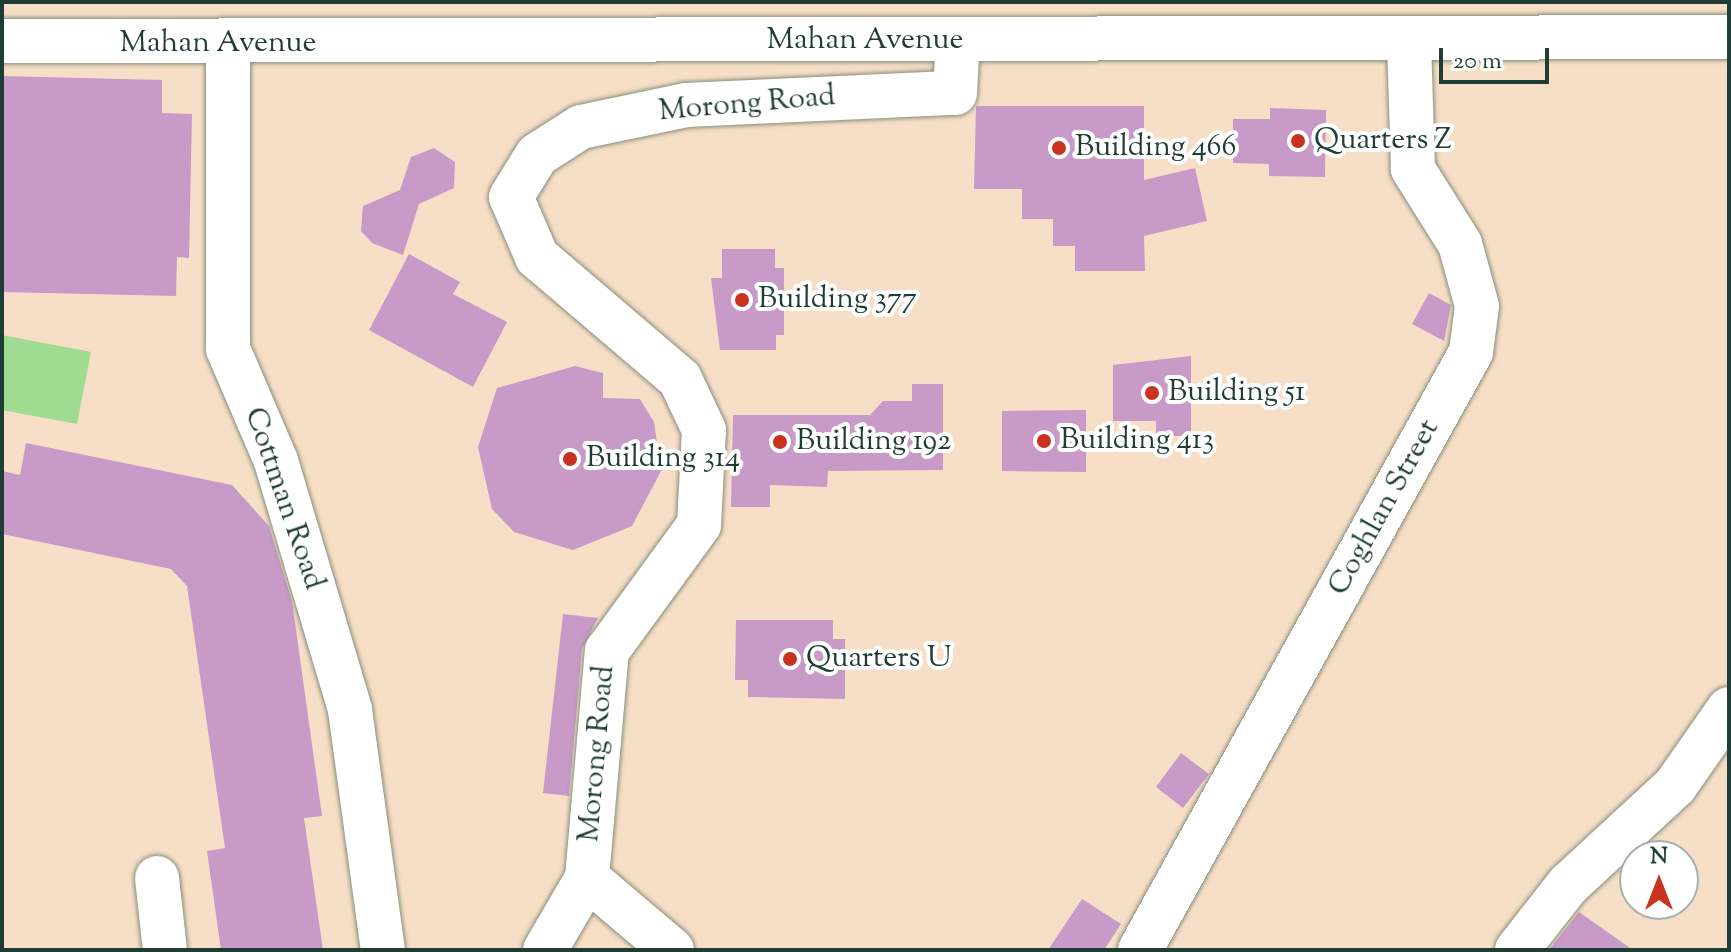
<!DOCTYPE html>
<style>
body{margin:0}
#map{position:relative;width:1731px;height:952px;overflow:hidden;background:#f6dfc6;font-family:"Sorts Mill Goudy",serif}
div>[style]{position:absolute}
.green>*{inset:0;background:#9fdc91}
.building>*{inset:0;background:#c79ac8}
.roads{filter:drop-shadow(0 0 2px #8a8e7d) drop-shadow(0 0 2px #8a8e7d)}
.minor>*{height:44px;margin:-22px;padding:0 22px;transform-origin:22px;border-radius:22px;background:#fff}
.dots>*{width:22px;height:22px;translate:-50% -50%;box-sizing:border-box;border:4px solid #fff;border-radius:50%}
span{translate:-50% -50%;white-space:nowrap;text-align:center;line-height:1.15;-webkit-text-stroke:8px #fff;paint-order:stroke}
.street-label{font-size:30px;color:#1f3d34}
.poi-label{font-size:30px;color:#1f3d34}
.left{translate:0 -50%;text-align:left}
.frame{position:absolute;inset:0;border:4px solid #1f3d34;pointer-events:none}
.north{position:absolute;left:1619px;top:840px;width:80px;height:80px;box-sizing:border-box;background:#fff;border:2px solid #a5b1ae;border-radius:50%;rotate:0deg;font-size:22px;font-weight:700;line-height:32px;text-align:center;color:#1f3d34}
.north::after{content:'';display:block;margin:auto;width:28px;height:36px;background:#c8321e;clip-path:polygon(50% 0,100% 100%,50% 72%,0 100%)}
.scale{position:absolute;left:1439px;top:48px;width:110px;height:36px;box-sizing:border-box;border:4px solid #1f3d34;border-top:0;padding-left:10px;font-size:24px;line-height:28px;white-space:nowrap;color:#1f3d34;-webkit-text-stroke:6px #fff;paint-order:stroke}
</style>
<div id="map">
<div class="green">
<i style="clip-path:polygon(2px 335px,91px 352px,77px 424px,2px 410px)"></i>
</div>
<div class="building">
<i style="clip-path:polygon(2px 76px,162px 80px,162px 113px,192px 114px,189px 258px,177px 257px,176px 296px,2px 292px)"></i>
<i style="clip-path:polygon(976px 106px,1144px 106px,1144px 180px,1195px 168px,1207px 221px,1144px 236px,1145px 271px,1075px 271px,1075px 246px,1053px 246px,1053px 219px,1022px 219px,1022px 189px,974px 189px)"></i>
<i style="clip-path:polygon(1270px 108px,1326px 110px,1325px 177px,1269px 176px,1269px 164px,1233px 163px,1233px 119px,1270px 119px)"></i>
<i style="clip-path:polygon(434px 148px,455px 162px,454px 188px,419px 204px,403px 255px,372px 243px,361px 231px,363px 206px,400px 190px,411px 157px)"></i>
<i style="clip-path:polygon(722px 249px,775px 249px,775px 268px,784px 268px,784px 335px,776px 335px,776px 350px,720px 350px,711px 278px,722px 278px)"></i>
<i style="clip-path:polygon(409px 254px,460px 282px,453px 294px,507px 322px,473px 387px,369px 330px)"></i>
<i style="clip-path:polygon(1429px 293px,1451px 305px,1444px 341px,1412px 324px)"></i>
<i style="clip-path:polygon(1191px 356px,1191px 436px,1156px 436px,1156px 421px,1113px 421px,1113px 365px)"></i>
<i style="clip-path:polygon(575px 366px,603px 373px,603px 398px,640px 399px,654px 422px,661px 471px,632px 526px,573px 550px,514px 532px,492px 509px,478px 447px,497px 388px)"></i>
<i style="clip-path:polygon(912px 384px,943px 384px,943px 470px,828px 471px,827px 487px,770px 485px,770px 507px,731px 507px,733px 415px,870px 415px,883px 401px,912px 401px)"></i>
<i style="clip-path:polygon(1086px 410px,1086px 472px,1002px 471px,1002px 411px)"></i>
<i style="clip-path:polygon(26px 443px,232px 485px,269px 526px,292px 601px,322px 816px,304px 818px,323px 950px,221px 950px,207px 851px,225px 848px,187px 586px,171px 569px,2px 534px,2px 471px,20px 475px)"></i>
<i style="clip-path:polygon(563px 614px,598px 618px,582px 649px,569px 796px,543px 793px)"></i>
<i style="clip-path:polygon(736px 620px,833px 620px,833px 639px,845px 639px,845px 699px,748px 697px,748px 680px,735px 680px)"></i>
<i style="clip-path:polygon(1181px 753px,1209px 774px,1183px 808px,1156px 787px)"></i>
<i style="clip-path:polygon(1082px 899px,1121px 924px,1104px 950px,1048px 950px)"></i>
<i style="clip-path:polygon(1579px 912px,1633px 950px,1549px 950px)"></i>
</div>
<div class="roads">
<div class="minor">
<i style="left:2px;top:41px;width:1727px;rotate:-0.13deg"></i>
<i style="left:228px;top:45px;width:304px;rotate:90deg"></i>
<i style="left:228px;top:349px;width:122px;rotate:66.8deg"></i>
<i style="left:276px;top:461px;width:260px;rotate:73.4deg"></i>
<i style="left:350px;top:710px;width:242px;rotate:82.2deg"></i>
<i style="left:157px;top:878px;width:72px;rotate:83.7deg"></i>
<i style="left:545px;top:950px;width:83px;rotate:-59.7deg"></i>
<i style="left:672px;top:950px;width:111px;rotate:-139.7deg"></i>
<i style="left:587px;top:878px;width:228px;rotate:-85deg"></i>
<i style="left:607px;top:651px;width:156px;rotate:-53.9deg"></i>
<i style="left:699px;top:525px;width:95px;rotate:-87deg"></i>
<i style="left:704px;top:430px;width:56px;rotate:-115.2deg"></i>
<i style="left:680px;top:379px;width:188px;rotate:-139.5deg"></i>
<i style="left:537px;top:257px;width:65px;rotate:-113.4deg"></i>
<i style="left:511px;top:197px;width:49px;rotate:-58.2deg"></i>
<i style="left:537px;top:155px;width:52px;rotate:-32.5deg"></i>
<i style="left:581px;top:127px;width:107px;rotate:-11.8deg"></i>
<i style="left:686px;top:105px;width:269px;rotate:-2.6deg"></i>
<i style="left:955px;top:93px;width:53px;rotate:-86.8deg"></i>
<i style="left:1140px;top:950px;width:683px;rotate:-61.03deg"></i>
<i style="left:1471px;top:352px;width:46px;rotate:-82.6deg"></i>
<i style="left:1477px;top:306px;width:64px;rotate:-105.3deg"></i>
<i style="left:1460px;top:244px;width:89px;rotate:-122.1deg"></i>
<i style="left:1413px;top:169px;width:128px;rotate:-91.8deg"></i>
<i style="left:1517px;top:950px;width:83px;rotate:-51.9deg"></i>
<i style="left:1568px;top:885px;width:146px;rotate:-42.8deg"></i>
<i style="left:1675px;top:786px;width:94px;rotate:-55deg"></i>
</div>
</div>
<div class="dots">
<i style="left:1298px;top:141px;background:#c8321e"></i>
<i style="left:1059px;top:148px;background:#c8321e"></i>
<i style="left:742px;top:300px;background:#c8321e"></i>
<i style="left:1152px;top:393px;background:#c8321e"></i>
<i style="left:1044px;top:441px;background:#c8321e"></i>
<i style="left:780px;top:442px;background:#c8321e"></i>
<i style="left:570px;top:459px;background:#c8321e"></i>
<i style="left:790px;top:659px;background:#c8321e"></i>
</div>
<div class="street-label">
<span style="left:865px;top:41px">Mahan Avenue</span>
<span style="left:218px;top:44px">Mahan Avenue</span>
<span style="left:747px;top:105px;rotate:-5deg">Morong Road</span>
<span style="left:283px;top:499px;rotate:71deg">Cottman Road</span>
<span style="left:1385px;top:508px;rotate:-61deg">Coghlan Street</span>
<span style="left:598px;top:754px;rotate:-85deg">Morong Road</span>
</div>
<div class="poi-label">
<span class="left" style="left:1314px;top:141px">Quarters Z</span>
<span class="left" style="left:1075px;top:148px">Building 466</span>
<span class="left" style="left:758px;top:300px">Building 377</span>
<span class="left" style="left:1168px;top:393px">Building 51</span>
<span class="left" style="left:1060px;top:441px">Building 413</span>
<span class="left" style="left:796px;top:442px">Building 192</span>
<span class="left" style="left:586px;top:459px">Building 314</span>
<span class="left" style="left:806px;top:659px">Quarters U</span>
</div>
<div class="frame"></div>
<div class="north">N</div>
<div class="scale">20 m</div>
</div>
